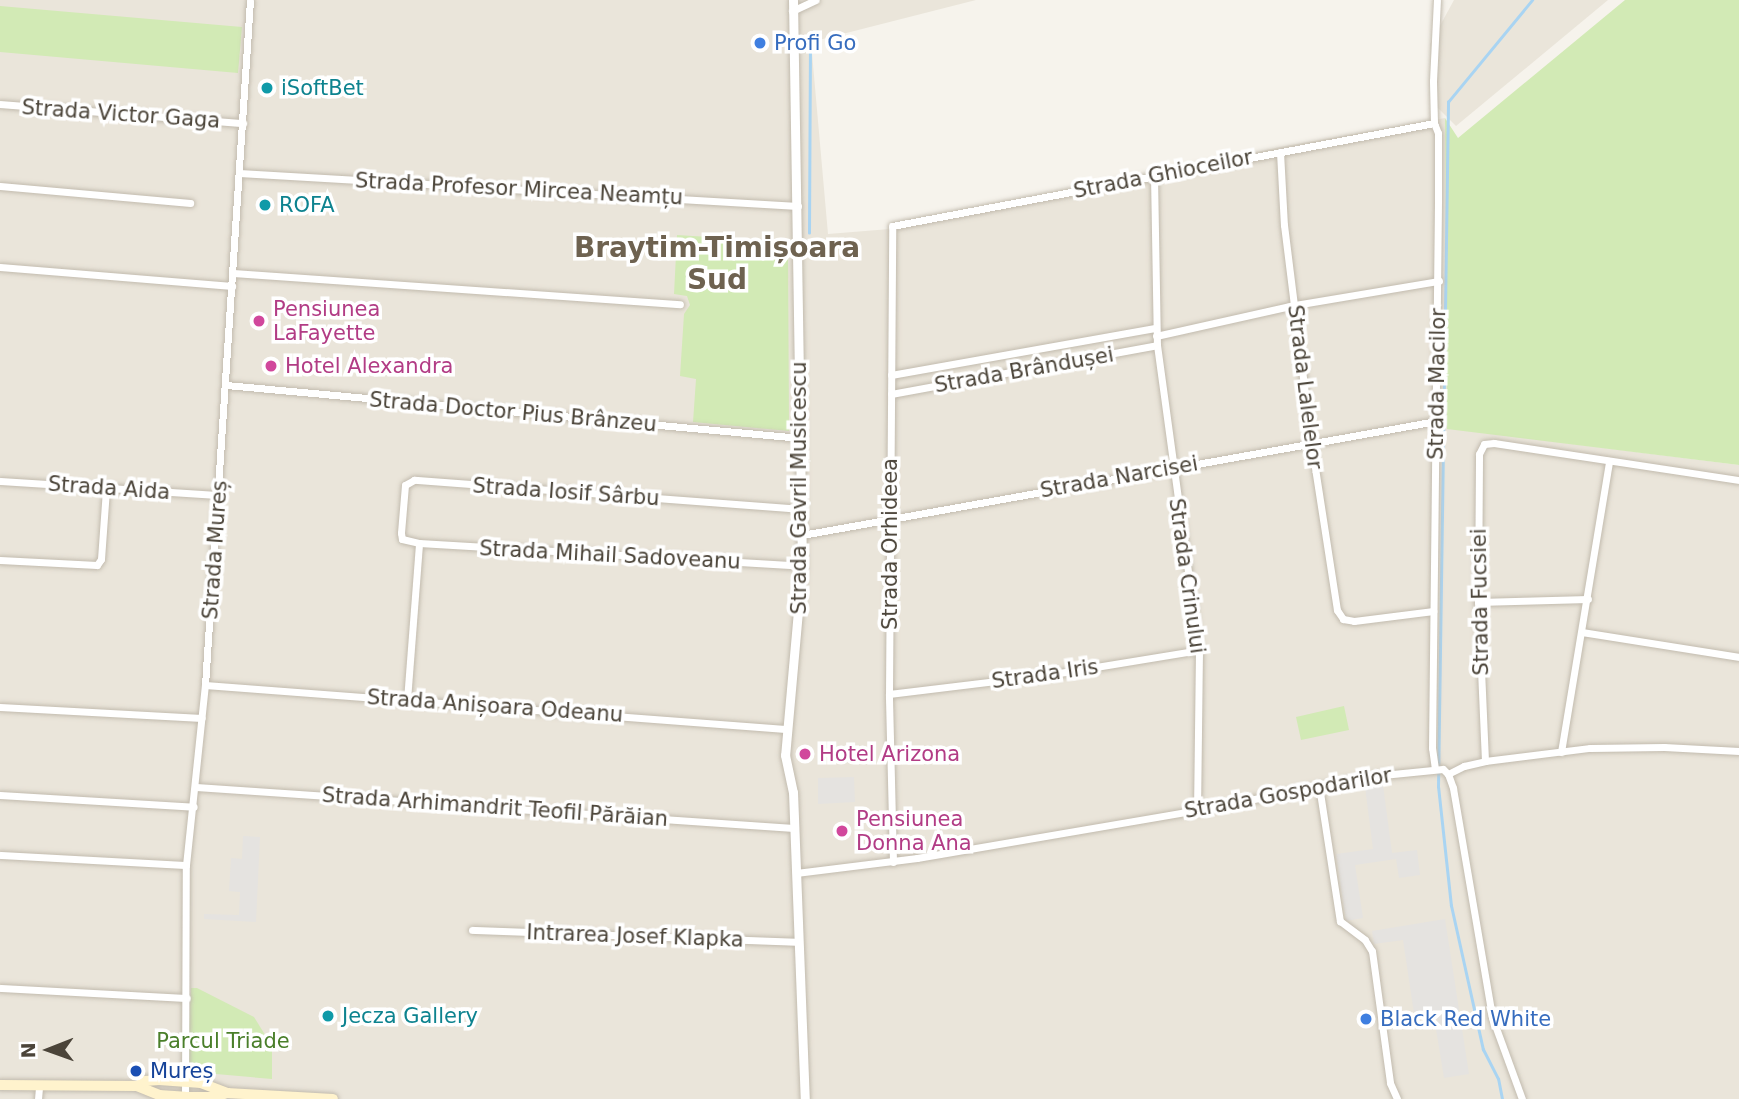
<!DOCTYPE html>
<meta charset="utf-8">
<style>
body{margin:0}
#map{position:relative;width:1739px;height:1099px;overflow:hidden;background:#f6f3ec;font-family:"DejaVu Sans",sans-serif}
div>[style]{position:absolute}
.residential>*{inset:0;background:#eae5da}
.green>*{inset:0;background:#d2eab5}
.parking>*{inset:0;background:#e5e3e0}
.stream>*{height:2.5px;margin:-1.25px;padding:0 1.25px;transform-origin:1.25px;border-radius:1.25px;background:#a9d4f2}
.roads{filter:drop-shadow(0 0 2px #c2bbae) drop-shadow(0 0 2px #c2bbae)}
.minor>*{height:7px;margin:-3.5px;padding:0 3.5px;transform-origin:3.5px;border-radius:3.5px;background:#fff}
.tertiary>*{height:9px;margin:-4.5px;padding:0 4.5px;transform-origin:4.5px;border-radius:4.5px;background:#fff}
.secondary>*{height:10px;margin:-5px;padding:0 5px;transform-origin:5px;border-radius:5px;background:#fff3cd}
.dots>*{width:19px;height:19px;translate:-50% -50%;box-sizing:border-box;border:4px solid #fff;border-radius:50%}
span{translate:-50% -50%;white-space:nowrap;text-align:center;line-height:1.15;-webkit-text-stroke:7px #fff;paint-order:stroke}
.shop-label{font-size:21px;color:#366cbe}
.left{translate:0 -50%;text-align:left}
.culture-label{font-size:21px;color:#0d838f}
.street-label{font-size:21px;color:#4b4439}
.hotel-label{font-size:21px;color:#b23c85}
.park-label{font-size:21px;color:#4a7f2a}
.transit-label{font-size:21px;color:#164399}
.district-label{font-size:28px;color:#6e6250;font-weight:700}
.north{position:absolute;left:14px;top:1015px;width:70px;height:70px;-webkit-text-stroke:5px #fff;paint-order:stroke;rotate:269deg;font-size:19px;font-weight:700;line-height:28px;text-align:center;color:#4b4439}
.north::after{content:'';display:block;margin:auto;width:24px;height:32px;background:#4b4439;clip-path:polygon(50% 0,100% 100%,50% 72%,0 100%)}
</style>
<div id="map">
<div class="residential">
<i style="clip-path:polygon(0 0,976px 0,811px 42px,828px 234px,902px 228px,1280px 147px,1445px 118px,1447px 428px,1739px 465px,1739px 1099px,0 1099px)"></i>
<i style="clip-path:polygon(1454px 0,1608px 0,1456px 126px,1433px 103px,1430px 44px)"></i>
</div>
<div class="green">
<i style="clip-path:polygon(1625px 0,1739px 0,1739px 465px,1447px 429px,1445px 118px,1458px 138px)"></i>
<i style="clip-path:polygon(0 6px,242px 27px,238px 73px,0 52px)"></i>
<i style="clip-path:polygon(677px 235px,788px 242px,789px 431px,693px 422px,696px 379px,680px 376px,684px 314px,690px 305px,687px 296px,674px 294px)"></i>
<i style="clip-path:polygon(1344px 706px,1349px 730px,1301px 740px,1296px 717px)"></i>
<i style="clip-path:polygon(191px 988px,197px 988px,254px 1017px,272px 1046px,272px 1079px,193px 1072px,187px 1062px)"></i>
</div>
<div class="parking">
<i style="clip-path:polygon(854px 777px,855px 802px,818px 804px,818px 778px)"></i>
<i style="clip-path:polygon(1383px 785px,1392px 853px,1417px 850px,1420px 875px,1399px 878px,1396px 859px,1355px 865px,1363px 918px,1346px 921px,1336px 854px,1373px 849px,1365px 787px)"></i>
<i style="clip-path:polygon(243px 836px,260px 837px,256px 922px,204px 919px,204px 914px,239px 915px,240px 892px,229px 891px,231px 858px,242px 859px)"></i>
<i style="clip-path:polygon(1445px 919px,1469px 1074px,1444px 1078px,1434px 1017px,1415px 1020px,1403px 940px,1374px 944px,1372px 931px)"></i>
</div>
<div class="stream">
<i style="left:809px;top:233px;width:188px;rotate:-89.7deg"></i>
<i style="left:1502px;top:1099px;width:20px;rotate:-101deg"></i>
<i style="left:1498px;top:1079px;width:33px;rotate:-117deg"></i>
<i style="left:1483px;top:1050px;width:148px;rotate:-102.5deg"></i>
<i style="left:1451px;top:906px;width:120px;rotate:-96.2deg"></i>
<i style="left:1438px;top:787px;width:685px;rotate:-89.16deg"></i>
<i style="left:1448px;top:102px;width:132px;rotate:-50.5deg"></i>
</div>
<div class="roads">
<div class="minor">
<i style="left:792px;top:11px;width:26px;rotate:-25deg"></i>
<i style="left:0;top:104px;width:244px;rotate:4.5deg"></i>
<i style="left:1280px;top:152px;width:73px;rotate:86.9deg"></i>
<i style="left:1284px;top:225px;width:219px;rotate:82.9deg"></i>
<i style="left:1311px;top:442px;width:170px;rotate:81.2deg"></i>
<i style="left:1337px;top:610px;width:11px;rotate:56deg"></i>
<i style="left:1343px;top:619px;width:11px;rotate:10deg"></i>
<i style="left:1354px;top:621px;width:80px;rotate:-7.2deg"></i>
<i style="left:239px;top:173px;width:560px;rotate:3.38deg"></i>
<i style="left:1154px;top:175px;width:170px;rotate:89deg"></i>
<i style="left:1157px;top:345px;width:308px;rotate:82.2deg"></i>
<i style="left:1199px;top:650px;width:160px;rotate:90.7deg"></i>
<i style="left:0;top:186px;width:191px;rotate:5.1deg"></i>
<i style="left:0;top:267px;width:233px;rotate:4.7deg"></i>
<i style="left:233px;top:273px;width:448px;rotate:4deg"></i>
<i style="left:1156px;top:336px;width:142px;rotate:-12.6deg"></i>
<i style="left:1295px;top:305px;width:146px;rotate:-9.5deg"></i>
<i style="left:891px;top:375px;width:268px;rotate:-10.1deg"></i>
<i style="left:226px;top:385px;width:577px;rotate:5.27deg"></i>
<i style="left:891px;top:394px;width:270px;rotate:-10.4deg"></i>
<i style="left:0;top:481px;width:218px;rotate:3.7deg"></i>
<i style="left:802px;top:509px;width:389px;rotate:-175.7deg"></i>
<i style="left:414px;top:480px;width:10px;rotate:151deg"></i>
<i style="left:405px;top:485px;width:48px;rotate:94.8deg"></i>
<i style="left:401px;top:533px;width:6px;rotate:81deg"></i>
<i style="left:402px;top:539px;width:17px;rotate:13deg"></i>
<i style="left:419px;top:543px;width:384px;rotate:3.4deg"></i>
<i style="left:802px;top:535px;width:644px;rotate:-10.19deg"></i>
<i style="left:0;top:560px;width:97px;rotate:3deg"></i>
<i style="left:97px;top:565px;width:7px;rotate:-56deg"></i>
<i style="left:101px;top:559px;width:70px;rotate:-85.9deg"></i>
<i style="left:1478px;top:602px;width:110px;rotate:-1.6deg"></i>
<i style="left:1582px;top:632px;width:159px;rotate:9deg"></i>
<i style="left:205px;top:685px;width:582px;rotate:4.34deg"></i>
<i style="left:889px;top:694px;width:159px;rotate:-6.9deg"></i>
<i style="left:1047px;top:675px;width:154px;rotate:-9.3deg"></i>
<i style="left:407px;top:700px;width:157px;rotate:-85.6deg"></i>
<i style="left:0;top:707px;width:202px;rotate:3.1deg"></i>
<i style="left:1561px;top:752px;width:295px;rotate:-80.6deg"></i>
<i style="left:1485px;top:761px;width:159px;rotate:-92.5deg"></i>
<i style="left:1478px;top:602px;width:148px;rotate:-89.6deg"></i>
<i style="left:1479px;top:454px;width:11px;rotate:-63deg"></i>
<i style="left:1484px;top:444px;width:10px;rotate:-6deg"></i>
<i style="left:1494px;top:443px;width:248px;rotate:8.6deg"></i>
<i style="left:1435px;top:769px;width:21px;rotate:-98deg"></i>
<i style="left:1432px;top:748px;width:548px;rotate:-89.37deg"></i>
<i style="left:1438px;top:200px;width:67px;rotate:-90deg"></i>
<i style="left:1438px;top:133px;width:11px;rotate:-112deg"></i>
<i style="left:1434px;top:123px;width:42px;rotate:-91.4deg"></i>
<i style="left:1433px;top:81px;width:81px;rotate:-87.2deg"></i>
<i style="left:1448px;top:774px;width:18px;rotate:-27deg"></i>
<i style="left:1464px;top:766px;width:22px;rotate:-13deg"></i>
<i style="left:1485px;top:761px;width:106px;rotate:-7.1deg"></i>
<i style="left:1590px;top:748px;width:74px;rotate:-0.8deg"></i>
<i style="left:1664px;top:747px;width:75px;rotate:3.1deg"></i>
<i style="left:1319px;top:786px;width:137px;rotate:81.2deg"></i>
<i style="left:1340px;top:921px;width:31px;rotate:37deg"></i>
<i style="left:1365px;top:940px;width:13px;rotate:58deg"></i>
<i style="left:1372px;top:951px;width:133px;rotate:82.2deg"></i>
<i style="left:1390px;top:1083px;width:17px;rotate:66deg"></i>
<i style="left:196px;top:787px;width:599px;rotate:3.92deg"></i>
<i style="left:0;top:795px;width:194px;rotate:3.5deg"></i>
<i style="left:0;top:855px;width:186px;rotate:3.1deg"></i>
<i style="left:893px;top:862px;width:168px;rotate:-91.4deg"></i>
<i style="left:889px;top:694px;width:468px;rotate:-89.6deg"></i>
<i style="left:892px;top:226px;width:552px;rotate:-10.76deg"></i>
<i style="left:796px;top:873px;width:122px;rotate:-7.1deg"></i>
<i style="left:917px;top:858px;width:284px;rotate:-9.7deg"></i>
<i style="left:1197px;top:810px;width:179px;rotate:-10.9deg"></i>
<i style="left:1373px;top:776px;width:70px;rotate:-5.7deg"></i>
<i style="left:1443px;top:769px;width:7px;rotate:45deg"></i>
<i style="left:1448px;top:774px;width:15px;rotate:70deg"></i>
<i style="left:1453px;top:788px;width:232px;rotate:80.3deg"></i>
<i style="left:1492px;top:1017px;width:87px;rotate:69.9deg"></i>
<i style="left:472px;top:930px;width:327px;rotate:2.1deg"></i>
<i style="left:0;top:988px;width:187px;rotate:3.1deg"></i>
<i style="left:185px;top:1097px;width:232px;rotate:-89.8deg"></i>
<i style="left:186px;top:865px;width:181px;rotate:-84deg"></i>
<i style="left:205px;top:685px;width:686px;rotate:-86.24deg"></i>
<i style="left:38px;top:1099px;width:12px;rotate:-85deg"></i>
</div>
<div class="tertiary">
<i style="left:793px;top:0;width:566px;rotate:89.09deg"></i>
<i style="left:802px;top:566px;width:190px;rotate:95.1deg"></i>
<i style="left:785px;top:755px;width:38px;rotate:78deg"></i>
<i style="left:793px;top:792px;width:307px;rotate:87.8deg"></i>
</div>
<div class="secondary">
<i style="left:0;top:1085px;width:137px;rotate:0.4deg"></i>
<i style="left:137px;top:1086px;width:24px;rotate:22deg"></i>
<i style="left:159px;top:1095px;width:26px;rotate:4deg"></i>
<i style="left:185px;top:1097px;width:31px"></i>
<i style="left:216px;top:1097px;width:12px;rotate:-20deg"></i>
<i style="left:227px;top:1093px;width:106px;rotate:3.2deg"></i>
<i style="left:137px;top:1086px;width:9px;rotate:-32deg"></i>
<i style="left:145px;top:1081px;width:14px;rotate:-4deg"></i>
<i style="left:159px;top:1080px;width:42px;rotate:4.1deg"></i>
<i style="left:201px;top:1083px;width:28px;rotate:21deg"></i>
</div>
</div>
<div class="dots">
<i style="left:760px;top:43px;background:#3f7fe0"></i>
<i style="left:267px;top:88px;background:#0f9aa8"></i>
<i style="left:265px;top:205px;background:#0f9aa8"></i>
<i style="left:259px;top:321px;background:#d1479c"></i>
<i style="left:271px;top:366px;background:#d1479c"></i>
<i style="left:805px;top:754px;background:#d1479c"></i>
<i style="left:842px;top:831px;background:#d1479c"></i>
<i style="left:328px;top:1016px;background:#0f9aa8"></i>
<i style="left:1366px;top:1019px;background:#3f7fe0"></i>
<i style="left:136px;top:1071px;background:#1a4fb4"></i>
</div>
<div class="shop-label">
<span class="left" style="left:774px;top:43px">Profi Go</span>
<span class="left" style="left:1380px;top:1019px">Black Red White</span>
</div>
<div class="culture-label">
<span class="left" style="left:281px;top:88px">iSoftBet</span>
<span class="left" style="left:279px;top:205px">ROFA</span>
<span class="left" style="left:342px;top:1016px">Jecza Gallery</span>
</div>
<div class="street-label">
<span style="left:121px;top:114px;rotate:4deg">Strada Victor Gaga</span>
<span style="left:1163px;top:174px;rotate:-11deg">Strada Ghioceilor</span>
<span style="left:519px;top:189px;rotate:3deg">Strada Profesor Mircea Neamțu</span>
<span style="left:1024px;top:370px;rotate:-10deg">Strada Brândușei</span>
<span style="left:1437px;top:384px;rotate:-89deg">Strada Macilor</span>
<span style="left:1305px;top:387px;rotate:83deg">Strada Lalelelor</span>
<span style="left:513px;top:412px;rotate:5deg">Strada Doctor Pius Brânzeu</span>
<span style="left:1119px;top:477px;rotate:-10deg">Strada Narcisei</span>
<span style="left:109px;top:488px;rotate:4deg">Strada Aida</span>
<span style="left:799px;top:488px;rotate:-90deg">Strada Gavril Musicescu</span>
<span style="left:566px;top:492px;rotate:4deg">Strada Iosif Sârbu</span>
<span style="left:890px;top:544px;rotate:-90deg">Strada Orhideea</span>
<span style="left:215px;top:550px;rotate:-86deg">Strada Mureș</span>
<span style="left:610px;top:555px;rotate:3deg">Strada Mihail Sadoveanu</span>
<span style="left:1187px;top:576px;rotate:82deg">Strada Crinului</span>
<span style="left:1480px;top:602px;rotate:-91deg">Strada Fucsiei</span>
<span style="left:1045px;top:674px;rotate:-8deg">Strada Iris</span>
<span style="left:495px;top:706px;rotate:4deg">Strada Anișoara Odeanu</span>
<span style="left:1288px;top:793px;rotate:-10deg">Strada Gospodarilor</span>
<span style="left:495px;top:807px;rotate:4deg">Strada Arhimandrit Teofil Părăian</span>
<span style="left:635px;top:936px;rotate:2deg">Intrarea Josef Klapka</span>
</div>
<div class="hotel-label">
<span class="left" style="left:273px;top:321px">Pensiunea<br>LaFayette</span>
<span class="left" style="left:285px;top:366px">Hotel Alexandra</span>
<span class="left" style="left:819px;top:754px">Hotel Arizona</span>
<span class="left" style="left:856px;top:831px">Pensiunea<br>Donna Ana</span>
</div>
<div class="park-label">
<span style="left:223px;top:1041px">Parcul Triade</span>
</div>
<div class="transit-label">
<span class="left" style="left:150px;top:1071px">Mureș</span>
</div>
<div class="district-label">
<span style="left:717px;top:264px">Braytim-Timișoara<br>Sud</span>
</div>
<div class="north">N</div>
</div>
